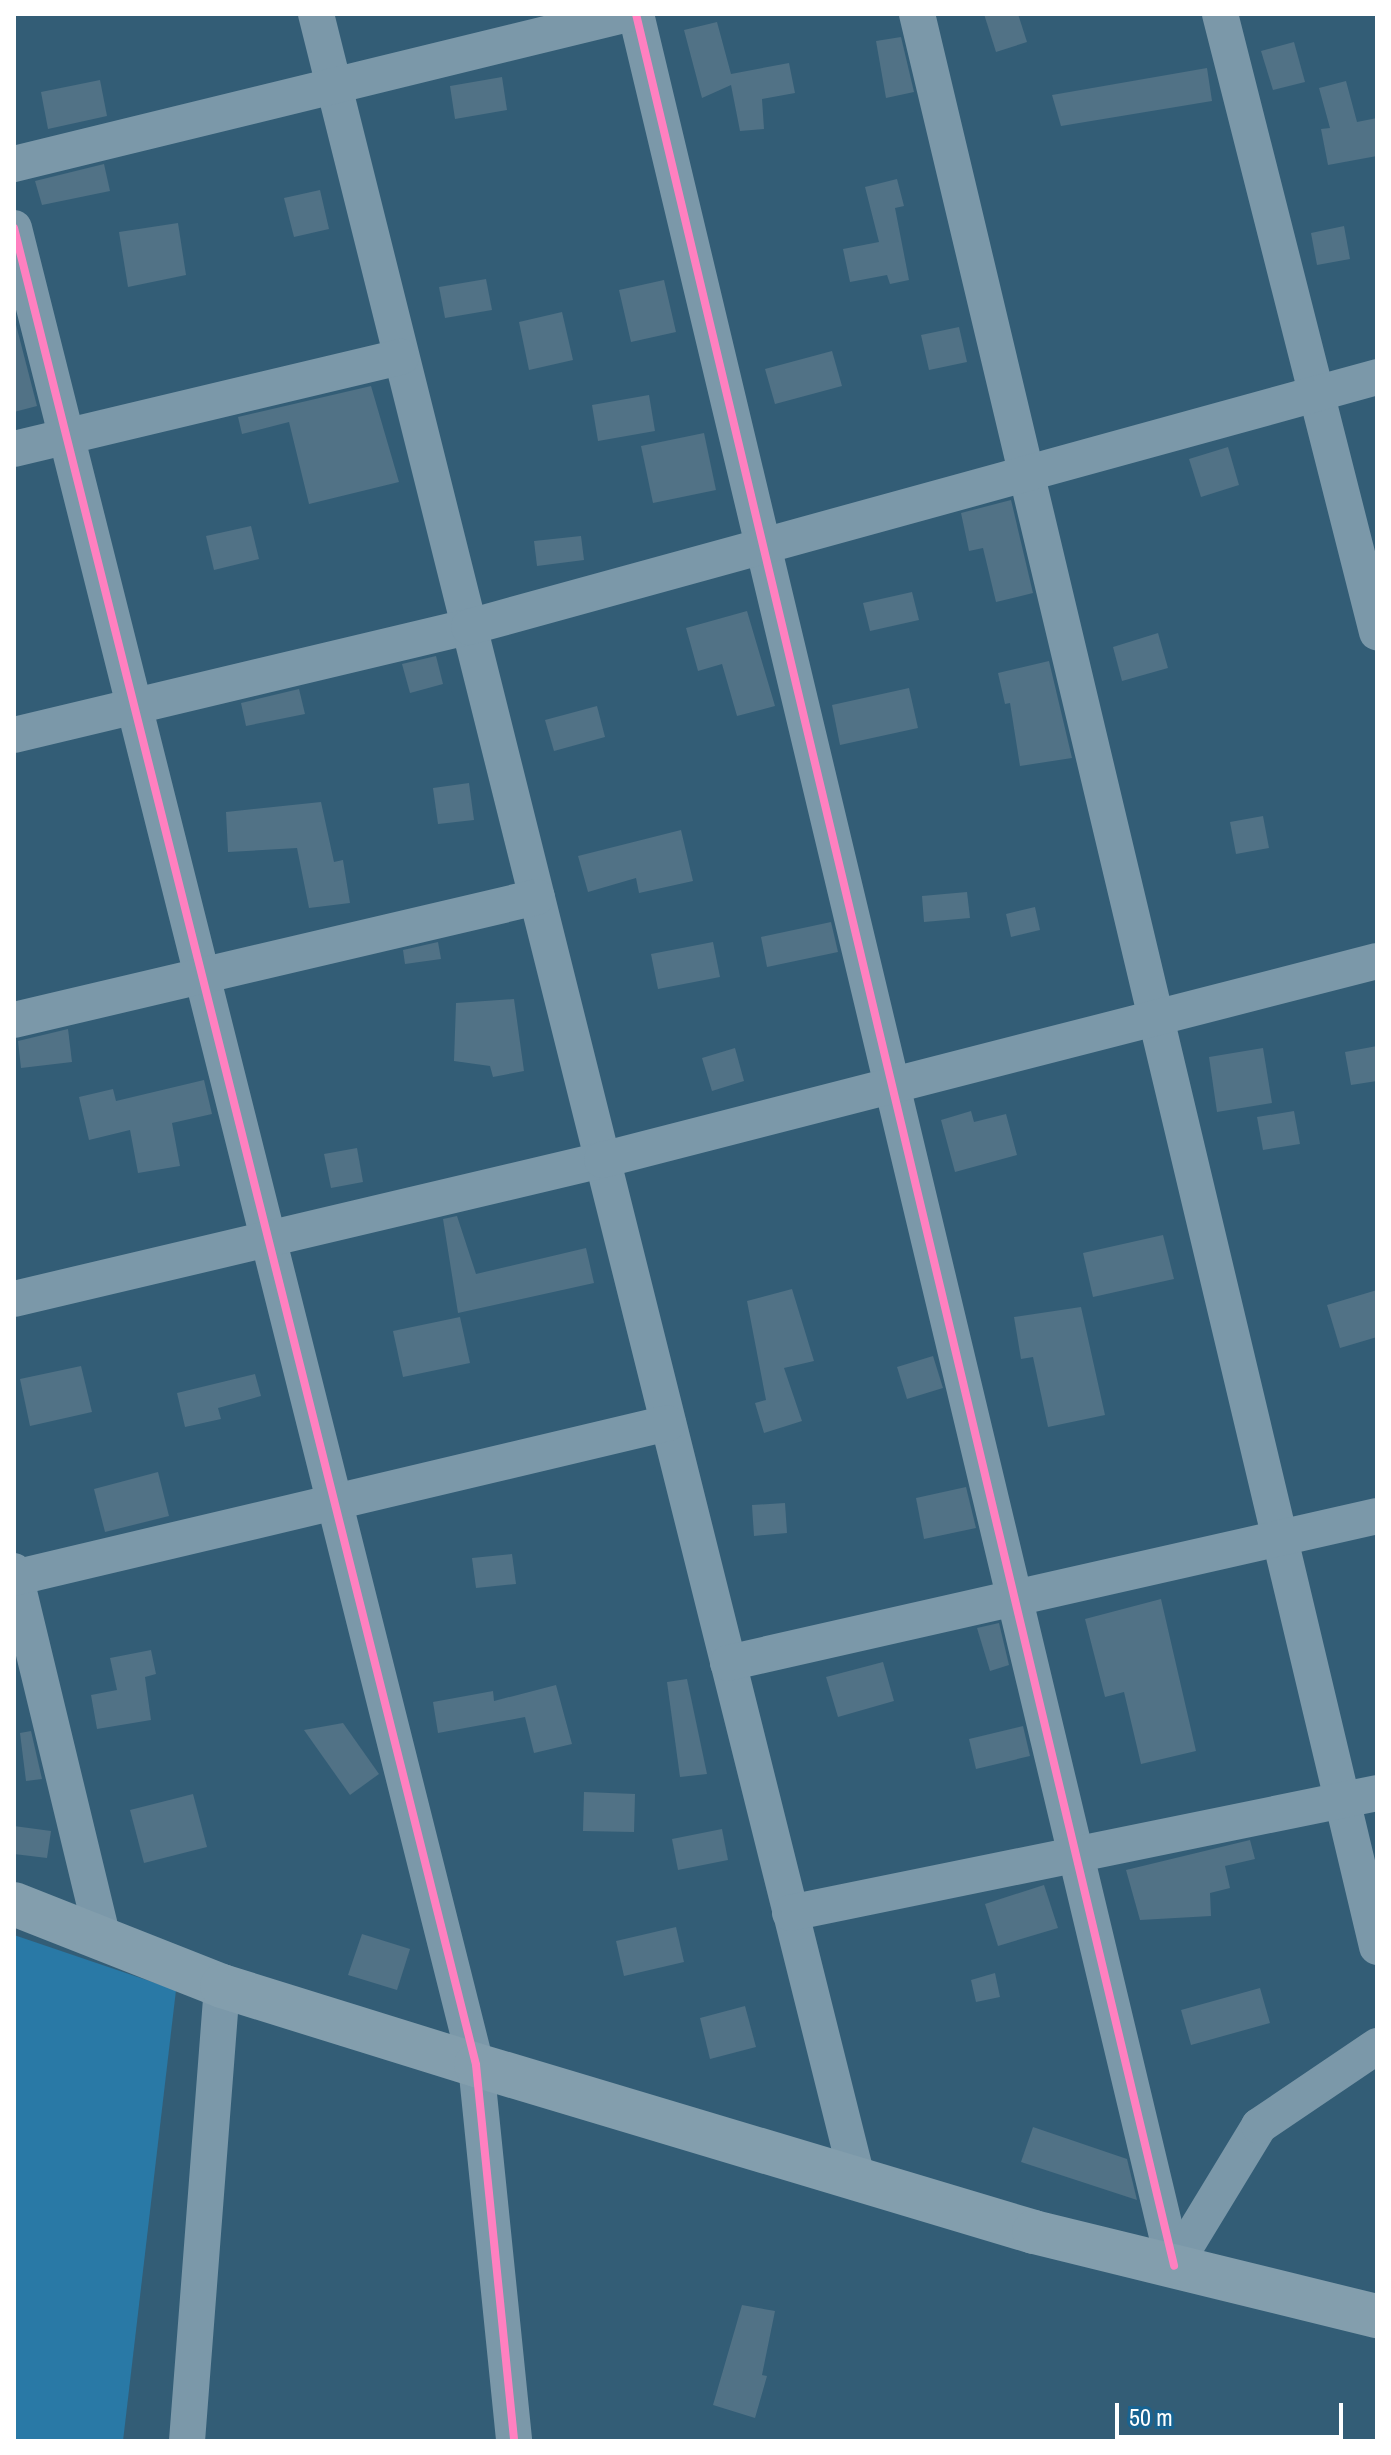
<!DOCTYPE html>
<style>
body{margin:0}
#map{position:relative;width:1391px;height:2455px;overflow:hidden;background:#335d76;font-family:"Archivo Narrow",sans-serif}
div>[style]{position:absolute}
.green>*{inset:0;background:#2979a6}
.building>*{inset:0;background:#517286}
.street>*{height:36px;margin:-18px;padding:0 18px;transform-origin:18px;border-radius:18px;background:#7b98a9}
.secondary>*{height:44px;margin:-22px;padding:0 22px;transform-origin:22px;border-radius:22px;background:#839ead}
.cycleway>*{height:8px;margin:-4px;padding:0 4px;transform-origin:4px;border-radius:4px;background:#ff80c0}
span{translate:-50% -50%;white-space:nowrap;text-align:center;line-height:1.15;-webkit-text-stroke:6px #186391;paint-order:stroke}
.frame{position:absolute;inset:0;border:16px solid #fff;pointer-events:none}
.scale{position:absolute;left:1115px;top:2403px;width:228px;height:36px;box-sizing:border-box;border:4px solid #fff;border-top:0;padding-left:10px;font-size:24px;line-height:28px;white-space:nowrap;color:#fff;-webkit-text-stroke:6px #186391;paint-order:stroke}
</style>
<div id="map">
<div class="green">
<i style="clip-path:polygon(14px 1935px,176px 1990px,123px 2441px,14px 2441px)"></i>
</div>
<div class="building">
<i style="clip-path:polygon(984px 14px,1018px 14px,1027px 42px,996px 52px)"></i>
<i style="clip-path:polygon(717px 22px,731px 74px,789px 63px,795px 93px,762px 99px,764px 129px,740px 131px,731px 85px,702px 98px,684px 30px)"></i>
<i style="clip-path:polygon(901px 37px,914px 92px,886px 98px,876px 41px)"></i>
<i style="clip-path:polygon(1294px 42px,1305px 82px,1273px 90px,1261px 51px)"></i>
<i style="clip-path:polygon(1207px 68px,1212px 101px,1061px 126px,1052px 95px)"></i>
<i style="clip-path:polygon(502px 77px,507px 110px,455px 119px,450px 86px)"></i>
<i style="clip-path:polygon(100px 80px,107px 116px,48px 129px,41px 92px)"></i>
<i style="clip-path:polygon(1346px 81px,1357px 122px,1377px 118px,1377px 156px,1328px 165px,1321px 129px,1330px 128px,1319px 88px)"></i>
<i style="clip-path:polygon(104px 164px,110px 191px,42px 205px,35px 181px)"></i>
<i style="clip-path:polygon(897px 179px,904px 206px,895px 208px,909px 280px,890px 284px,887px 275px,850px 282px,843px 249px,879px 242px,865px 187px)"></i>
<i style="clip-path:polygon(320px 190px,329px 229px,294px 237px,284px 198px)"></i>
<i style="clip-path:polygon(178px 223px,186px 275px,128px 287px,119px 232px)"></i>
<i style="clip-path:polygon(1344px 226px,1350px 259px,1317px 265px,1311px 233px)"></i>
<i style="clip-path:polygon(486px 279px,492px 310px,445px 318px,439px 287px)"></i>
<i style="clip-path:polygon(664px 280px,676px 332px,631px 342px,619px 290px)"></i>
<i style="clip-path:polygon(562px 312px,573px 360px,529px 370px,519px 322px)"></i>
<i style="clip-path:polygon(14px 317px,37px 406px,14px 412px)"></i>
<i style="clip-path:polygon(959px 327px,967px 362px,929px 370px,921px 335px)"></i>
<i style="clip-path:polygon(832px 351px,842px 386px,775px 404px,765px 369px)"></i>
<i style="clip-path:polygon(371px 386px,399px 482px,309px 504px,289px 422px,242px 434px,238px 417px)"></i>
<i style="clip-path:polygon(649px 395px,655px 431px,598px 441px,592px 405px)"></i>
<i style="clip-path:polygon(704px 433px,716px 490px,653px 503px,641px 446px)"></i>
<i style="clip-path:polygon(1228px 447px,1239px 485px,1201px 497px,1189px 459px)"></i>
<i style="clip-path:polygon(1011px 500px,1033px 593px,996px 602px,983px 548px,969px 551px,961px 513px)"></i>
<i style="clip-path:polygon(251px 526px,259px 559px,214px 570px,206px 536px)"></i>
<i style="clip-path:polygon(581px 536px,584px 560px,537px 566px,534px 541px)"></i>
<i style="clip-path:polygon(912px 592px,919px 620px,870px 631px,863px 603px)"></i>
<i style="clip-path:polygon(747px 611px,775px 706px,737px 716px,722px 664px,698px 671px,686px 628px)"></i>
<i style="clip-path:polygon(1158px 633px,1168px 668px,1122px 681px,1113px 647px)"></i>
<i style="clip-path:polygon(436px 656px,443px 684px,410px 693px,402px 664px)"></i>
<i style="clip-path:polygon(1049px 661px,1072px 758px,1020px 766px,1010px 703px,1005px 704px,998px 673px)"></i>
<i style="clip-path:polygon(909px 688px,918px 728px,840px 745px,832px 705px)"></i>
<i style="clip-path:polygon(299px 689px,305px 714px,246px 726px,241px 703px)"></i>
<i style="clip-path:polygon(597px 706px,605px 737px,554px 751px,545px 720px)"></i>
<i style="clip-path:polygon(469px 783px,474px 820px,438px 824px,433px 788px)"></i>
<i style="clip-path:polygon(321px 802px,334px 862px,343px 860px,350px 903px,309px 908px,297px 848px,228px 852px,226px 812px)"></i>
<i style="clip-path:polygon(1263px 816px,1269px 848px,1236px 854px,1230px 822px)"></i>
<i style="clip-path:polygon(681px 830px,693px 881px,639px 893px,636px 878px,588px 892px,578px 856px)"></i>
<i style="clip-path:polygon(967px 892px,970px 918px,924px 922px,922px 896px)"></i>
<i style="clip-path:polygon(1035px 907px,1040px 930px,1011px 937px,1006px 914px)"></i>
<i style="clip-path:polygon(831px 922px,838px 952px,767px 967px,761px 937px)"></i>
<i style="clip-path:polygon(438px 942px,441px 959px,405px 964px,403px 950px)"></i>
<i style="clip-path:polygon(713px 942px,720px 977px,658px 989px,651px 954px)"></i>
<i style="clip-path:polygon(514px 999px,524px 1071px,493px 1077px,490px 1066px,454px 1061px,456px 1003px)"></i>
<i style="clip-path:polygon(68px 1029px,72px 1062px,21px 1068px,18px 1041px)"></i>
<i style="clip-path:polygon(1377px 1046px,1377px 1081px,1351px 1085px,1345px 1052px)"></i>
<i style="clip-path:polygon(735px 1048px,744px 1081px,712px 1091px,702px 1058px)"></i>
<i style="clip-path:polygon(1263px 1048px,1272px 1103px,1217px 1112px,1209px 1057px)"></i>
<i style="clip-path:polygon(204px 1080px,212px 1114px,172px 1123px,180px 1166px,138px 1173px,130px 1130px,89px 1140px,79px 1097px,113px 1089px,116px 1101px)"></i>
<i style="clip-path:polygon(971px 1111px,974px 1122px,1006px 1114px,1017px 1155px,955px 1172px,941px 1120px)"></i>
<i style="clip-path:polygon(1294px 1111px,1300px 1144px,1263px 1150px,1257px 1117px)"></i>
<i style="clip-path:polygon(357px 1148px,363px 1182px,331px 1188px,324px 1154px)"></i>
<i style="clip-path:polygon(457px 1216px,476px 1274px,586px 1248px,594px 1283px,458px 1313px,443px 1219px)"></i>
<i style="clip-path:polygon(1163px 1235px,1174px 1279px,1093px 1297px,1083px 1253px)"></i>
<i style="clip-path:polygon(792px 1289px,814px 1361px,784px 1368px,802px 1421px,764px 1433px,755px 1403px,766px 1400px,747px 1301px)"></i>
<i style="clip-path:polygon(1377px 1290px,1377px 1337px,1340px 1348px,1327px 1305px)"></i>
<i style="clip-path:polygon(1081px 1307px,1105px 1415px,1048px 1427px,1033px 1357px,1021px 1359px,1014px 1317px)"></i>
<i style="clip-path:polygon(460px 1317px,470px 1363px,403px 1377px,393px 1331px)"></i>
<i style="clip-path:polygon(933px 1356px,943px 1388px,907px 1399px,897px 1367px)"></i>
<i style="clip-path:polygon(81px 1366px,92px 1412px,30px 1426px,20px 1379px)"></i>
<i style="clip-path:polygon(255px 1374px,261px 1396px,218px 1408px,221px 1419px,185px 1427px,177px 1393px)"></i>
<i style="clip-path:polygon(158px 1472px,169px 1516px,105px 1532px,94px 1489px)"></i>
<i style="clip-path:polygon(966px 1487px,976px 1528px,924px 1539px,916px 1498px)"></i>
<i style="clip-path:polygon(785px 1503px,787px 1533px,754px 1536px,752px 1505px)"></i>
<i style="clip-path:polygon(512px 1554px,516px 1584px,476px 1588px,472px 1558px)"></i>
<i style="clip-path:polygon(1161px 1599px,1196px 1751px,1141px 1764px,1124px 1692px,1105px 1697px,1085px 1619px)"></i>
<i style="clip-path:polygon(999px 1623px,1009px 1665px,990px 1671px,977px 1628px)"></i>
<i style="clip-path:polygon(151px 1650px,156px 1674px,145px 1677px,151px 1720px,97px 1729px,91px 1695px,117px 1690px,110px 1658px)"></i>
<i style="clip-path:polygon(883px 1662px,894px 1701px,838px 1717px,826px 1677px)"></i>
<i style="clip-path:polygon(687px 1679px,707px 1774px,680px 1777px,667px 1682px)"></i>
<i style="clip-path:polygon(556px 1685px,572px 1744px,534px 1753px,525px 1717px,438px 1733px,433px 1702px,493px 1691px,494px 1701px)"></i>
<i style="clip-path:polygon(343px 1723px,379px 1774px,350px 1795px,304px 1730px)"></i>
<i style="clip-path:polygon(1023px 1726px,1030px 1756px,976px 1769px,969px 1739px)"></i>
<i style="clip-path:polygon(31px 1731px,42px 1779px,26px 1781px,20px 1733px)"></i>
<i style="clip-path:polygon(584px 1792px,635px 1794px,634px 1832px,583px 1831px)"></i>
<i style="clip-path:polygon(193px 1794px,207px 1847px,144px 1863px,130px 1810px)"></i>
<i style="clip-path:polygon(14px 1826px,51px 1831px,47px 1858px,14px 1854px)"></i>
<i style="clip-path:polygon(722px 1829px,728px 1860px,678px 1870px,672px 1839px)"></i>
<i style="clip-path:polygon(1250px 1840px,1255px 1859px,1225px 1866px,1230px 1888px,1210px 1893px,1211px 1916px,1140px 1920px,1126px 1870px)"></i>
<i style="clip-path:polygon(1044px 1885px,1058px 1928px,998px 1946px,985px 1904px)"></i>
<i style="clip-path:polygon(676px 1927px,684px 1962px,624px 1976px,616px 1941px)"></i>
<i style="clip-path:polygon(362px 1934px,410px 1949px,397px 1990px,348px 1975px)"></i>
<i style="clip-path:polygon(995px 1973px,1000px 1997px,976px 2002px,971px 1980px)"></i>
<i style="clip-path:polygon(1260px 1988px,1270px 2023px,1191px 2045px,1181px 2010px)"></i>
<i style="clip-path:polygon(745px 2006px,756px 2047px,710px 2059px,700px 2018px)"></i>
<i style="clip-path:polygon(1033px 2127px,1127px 2159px,1137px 2200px,1021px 2162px)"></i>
<i style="clip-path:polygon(742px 2305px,775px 2311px,762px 2375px,767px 2376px,755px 2418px,713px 2405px)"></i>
</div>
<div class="street">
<i style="left:316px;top:14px;width:2231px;rotate:75.96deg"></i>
<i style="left:636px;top:14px;width:2315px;rotate:76.56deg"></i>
<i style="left:917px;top:14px;width:1987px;rotate:76.61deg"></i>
<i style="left:1220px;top:14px;width:638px;rotate:75.75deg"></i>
<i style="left:14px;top:164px;width:632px;rotate:-13.73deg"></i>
<i style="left:14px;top:228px;width:1894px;rotate:75.88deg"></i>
<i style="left:476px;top:2065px;width:378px;rotate:84.2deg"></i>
<i style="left:14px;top:449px;width:398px;rotate:-13.4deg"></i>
<i style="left:14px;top:735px;width:468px;rotate:-13.4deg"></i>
<i style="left:469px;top:627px;width:942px;rotate:-15.39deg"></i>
<i style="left:14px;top:1020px;width:537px;rotate:-13.23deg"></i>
<i style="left:14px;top:1299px;width:604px;rotate:-13.3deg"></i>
<i style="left:602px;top:1160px;width:800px;rotate:-14.4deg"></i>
<i style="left:14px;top:1571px;width:380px;rotate:76.4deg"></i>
<i style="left:14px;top:1578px;width:672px;rotate:-13.33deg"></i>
<i style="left:728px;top:1663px;width:665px;rotate:-12.76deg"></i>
<i style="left:790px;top:1913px;width:599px;rotate:-11.55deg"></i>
<i style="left:1174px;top:2266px;width:164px;rotate:-58.7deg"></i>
<i style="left:1259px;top:2126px;width:143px;rotate:-34.1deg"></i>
<i style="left:187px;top:2441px;width:456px;rotate:-85.6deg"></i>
</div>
<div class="secondary">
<i style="left:14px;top:1904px;width:224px;rotate:21.5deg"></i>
<i style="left:222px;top:1986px;width:266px;rotate:17.3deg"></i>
<i style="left:476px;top:2065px;width:582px;rotate:16.66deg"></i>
<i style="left:1034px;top:2232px;width:353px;rotate:13.8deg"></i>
</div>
<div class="cycleway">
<i style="left:636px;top:14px;width:2315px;rotate:76.56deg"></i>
<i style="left:14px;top:228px;width:1894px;rotate:75.88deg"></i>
<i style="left:476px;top:2065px;width:378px;rotate:84.2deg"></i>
</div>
<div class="frame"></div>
<div class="scale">50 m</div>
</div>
